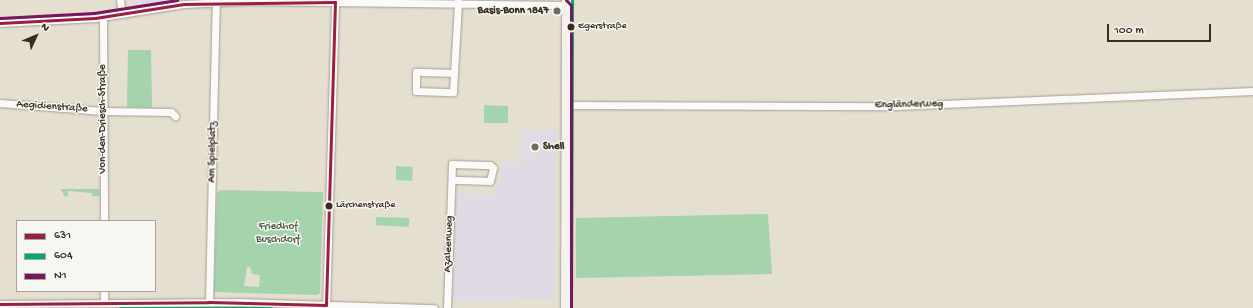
<!DOCTYPE html>
<meta charset="utf-8">
<style>
body{margin:0}
#map{position:relative;width:1253px;height:308px;overflow:hidden;background:#e4dfce;font-family:"Gochi Hand",sans-serif}
div>[style]{position:absolute}
.built>*{inset:0;background:#e0dae4}
.green>*{inset:0;background:#a4d3ac}
.roads{filter:drop-shadow(0 0 1px #a49f93) drop-shadow(0 0 1px #a49f93)}
.street>*{height:7px;margin:-3.5px;padding:0 3.5px;transform-origin:3.5px;border-radius:3.5px;background:#fbfaf8}
.secondary>*{height:10px;margin:-5px;padding:0 5px;transform-origin:5px;border-radius:5px;background:#f5f2ed}
.bus-1>*{height:3px;margin:-1.5px;padding:0 1.5px;transform-origin:1.5px;border-radius:1.5px;background:#991f44}
.bus-2>*{height:3px;margin:-1.5px;padding:0 1.5px;transform-origin:1.5px;border-radius:1.5px;background:#00ac6c}
.bus-3>*{height:3px;margin:-1.5px;padding:0 1.5px;transform-origin:1.5px;border-radius:1.5px;background:#791660}
.dots>*{width:11px;height:11px;translate:-50% -50%;box-sizing:border-box;border:2px solid #f6f6f2;border-radius:50%}
span{translate:-50% -50%;white-space:nowrap;text-align:center;line-height:1.15;-webkit-text-stroke:3px #f6f6f2;paint-order:stroke}
.bus-label{font-size:10px;color:#3b2a1e}
.left{translate:0 -50%;text-align:left}
.poi-label{font-size:11px;color:#3b2a1e;font-weight:700}
.right{translate:-100% -50%;text-align:right}
.street-label{font-size:11px;color:#3b2a1e}
.park-label{font-size:11px;color:#4b5a40}
.legend{position:absolute;left:16px;top:220px;width:140px;height:72px;box-sizing:border-box;background:#f6f6f2;border:1px solid #aba49d;margin:0;padding:5px 7px;list-style:none;font-size:12px;color:#3b2a1e}
.legend li{display:flex;align-items:center;gap:8px;height:20px}
.legend b{width:20px;border:1px solid #aba49d}
.north{position:absolute;left:16px;top:16px;width:40px;height:40px;-webkit-text-stroke:3px #f6f6f2;paint-order:stroke;rotate:46deg;font-size:11px;font-weight:700;line-height:16px;text-align:center;color:#3b2a1e}
.north::after{content:'';display:block;margin:auto;width:14px;height:18px;background:#3b2a1e;clip-path:polygon(50% 0,100% 100%,50% 72%,0 100%)}
.scale{position:absolute;left:1107px;top:24px;width:104px;height:18px;box-sizing:border-box;border:2px solid #3b2a1e;border-top:0;padding-left:5px;font-size:12px;line-height:14px;white-space:nowrap;color:#3b2a1e;-webkit-text-stroke:3px #f6f6f2;paint-order:stroke}
</style>
<div id="map">
<div class="built">
<i style="clip-path:polygon(128px 0,170px 0,133px 5px)"></i>
<i style="clip-path:polygon(521px 130px,556px 130px,554px 296px,549px 300px,453px 301px,456px 193px,496px 194px,496px 185px,500px 184px,501px 162px,521px 162px)"></i>
</div>
<div class="green">
<i style="clip-path:polygon(128px 50px,151px 50px,152px 108px,127px 107px)"></i>
<i style="clip-path:polygon(484px 105px,508px 106px,508px 123px,484px 123px)"></i>
<i style="clip-path:polygon(396px 166px,413px 167px,412px 181px,396px 180px)"></i>
<i style="clip-path:polygon(61px 189px,99px 189px,100px 196px,92px 196px,92px 193px,68px 191px,68px 197px,64px 196px)"></i>
<i style="clip-path:polygon(evenodd,220px 190px,323px 192px,320px 293px,317px 295px,214px 292px,217px 193px,220px 190px,247px 267px,250px 267px,252px 274px,260px 275px,259px 287px,244px 286px,247px 267px)"></i>
<i style="clip-path:polygon(768px 214px,772px 274px,576px 278px,576px 218px)"></i>
<i style="clip-path:polygon(376px 217px,409px 218px,409px 227px,376px 225px)"></i>
</div>
<div class="roads">
<div class="street">
<i style="left:120px;top:0;width:14px;rotate:82deg"></i>
<i style="left:103px;top:17px;width:204px;rotate:89.7deg"></i>
<i style="left:0;top:23px;width:95px;rotate:-3deg"></i>
<i style="left:95px;top:18px;width:90px;rotate:-8.9deg"></i>
<i style="left:184px;top:4px;width:63px;rotate:-2.7deg"></i>
<i style="left:247px;top:1px;width:319px;rotate:0.7deg"></i>
<i style="left:454px;top:73px;width:38px;rotate:-178deg"></i>
<i style="left:416px;top:72px;width:19px;rotate:90deg"></i>
<i style="left:416px;top:91px;width:37px;rotate:2deg"></i>
<i style="left:453px;top:92px;width:19px;rotate:-87deg"></i>
<i style="left:454px;top:73px;width:69px;rotate:-86.7deg"></i>
<i style="left:458px;top:4px;width:4px;rotate:-90deg"></i>
<i style="left:0;top:103px;width:103px;rotate:4.4deg"></i>
<i style="left:103px;top:111px;width:68px;rotate:0.8deg"></i>
<i style="left:171px;top:112px;width:6px;rotate:45deg"></i>
<i style="left:565px;top:105px;width:331px;rotate:0.2deg"></i>
<i style="left:896px;top:106px;width:357px;rotate:-2.4deg"></i>
<i style="left:104px;top:291px;width:12px;rotate:90deg"></i>
<i style="left:209px;top:302px;width:299px;rotate:-88.7deg"></i>
<i style="left:0;top:304px;width:239px;rotate:-0.5deg"></i>
<i style="left:239px;top:302px;width:195px;rotate:1.8deg"></i>
<i style="left:326px;top:308px;width:306px;rotate:-88.3deg"></i>
<i style="left:447px;top:308px;width:144px;rotate:-88deg"></i>
<i style="left:452px;top:164px;width:38px;rotate:2deg"></i>
<i style="left:490px;top:165px;width:4px;rotate:45deg"></i>
<i style="left:493px;top:168px;width:13px;rotate:103deg"></i>
<i style="left:490px;top:181px;width:38px;rotate:-178deg"></i>
</div>
<div class="secondary">
<i style="left:566px;top:308px;width:308px;rotate:-89.8deg"></i>
</div>
</div>
<div class="bus-1">
<i style="left:0;top:23px;width:95px;rotate:-3deg"></i>
<i style="left:95px;top:18px;width:90px;rotate:-8.9deg"></i>
<i style="left:184px;top:4px;width:151px;rotate:-0.8deg"></i>
<i style="left:0;top:304px;width:209px;rotate:-0.5deg"></i>
<i style="left:209px;top:302px;width:117px;rotate:1.5deg"></i>
<i style="left:326px;top:305px;width:303px;rotate:-88.3deg"></i>
</div>
<div class="bus-2">
<i style="left:120px;top:308px;width:151px"></i>
<i style="left:571px;top:308px;width:308px;rotate:-89.8deg"></i>
</div>
<div class="bus-3">
<i style="left:566px;top:0;width:7px;rotate:45deg"></i>
<i style="left:571px;top:5px;width:303px;rotate:90deg"></i>
<i style="left:0;top:18px;width:94px;rotate:-3deg"></i>
<i style="left:94px;top:13px;width:84px;rotate:-8.9deg"></i>
</div>
<div class="dots">
<i style="left:557px;top:11px;background:#76695c"></i>
<i style="left:571px;top:27px;background:#3b2a1e"></i>
<i style="left:535px;top:147px;background:#76695c"></i>
<i style="left:329px;top:206px;background:#3b2a1e"></i>
</div>
<div class="bus-label">
<span class="left" style="left:578px;top:27px">Egerstraße</span>
<span class="left" style="left:336px;top:206px">Lärchenstraße</span>
</div>
<div class="poi-label">
<span class="right" style="left:549px;top:11px">Basis-Bonn 1847</span>
<span class="left" style="left:543px;top:147px">Shell</span>
</div>
<div class="street-label">
<span style="left:909px;top:105px;rotate:-1deg">Engländerweg</span>
<span style="left:52px;top:107px;rotate:4deg">Aegidienstraße</span>
<span style="left:103px;top:119px;rotate:-90deg">Von-den-Driesch-Straße</span>
<span style="left:213px;top:152px;rotate:-89deg">Am Spielplatz</span>
<span style="left:449px;top:244px;rotate:-88deg">Azaleenweg</span>
</div>
<div class="park-label">
<span style="left:278px;top:234px">Friedhof<br>Buschdorf</span>
</div>
<ul class="legend">
<li><b style="height:5px;background:#991f44"></b>631</li>
<li><b style="height:5px;background:#00ac6c"></b>604</li>
<li><b style="height:5px;background:#791660"></b>N1</li>
</ul>
<div class="north">N</div>
<div class="scale">100 m</div>
</div>
